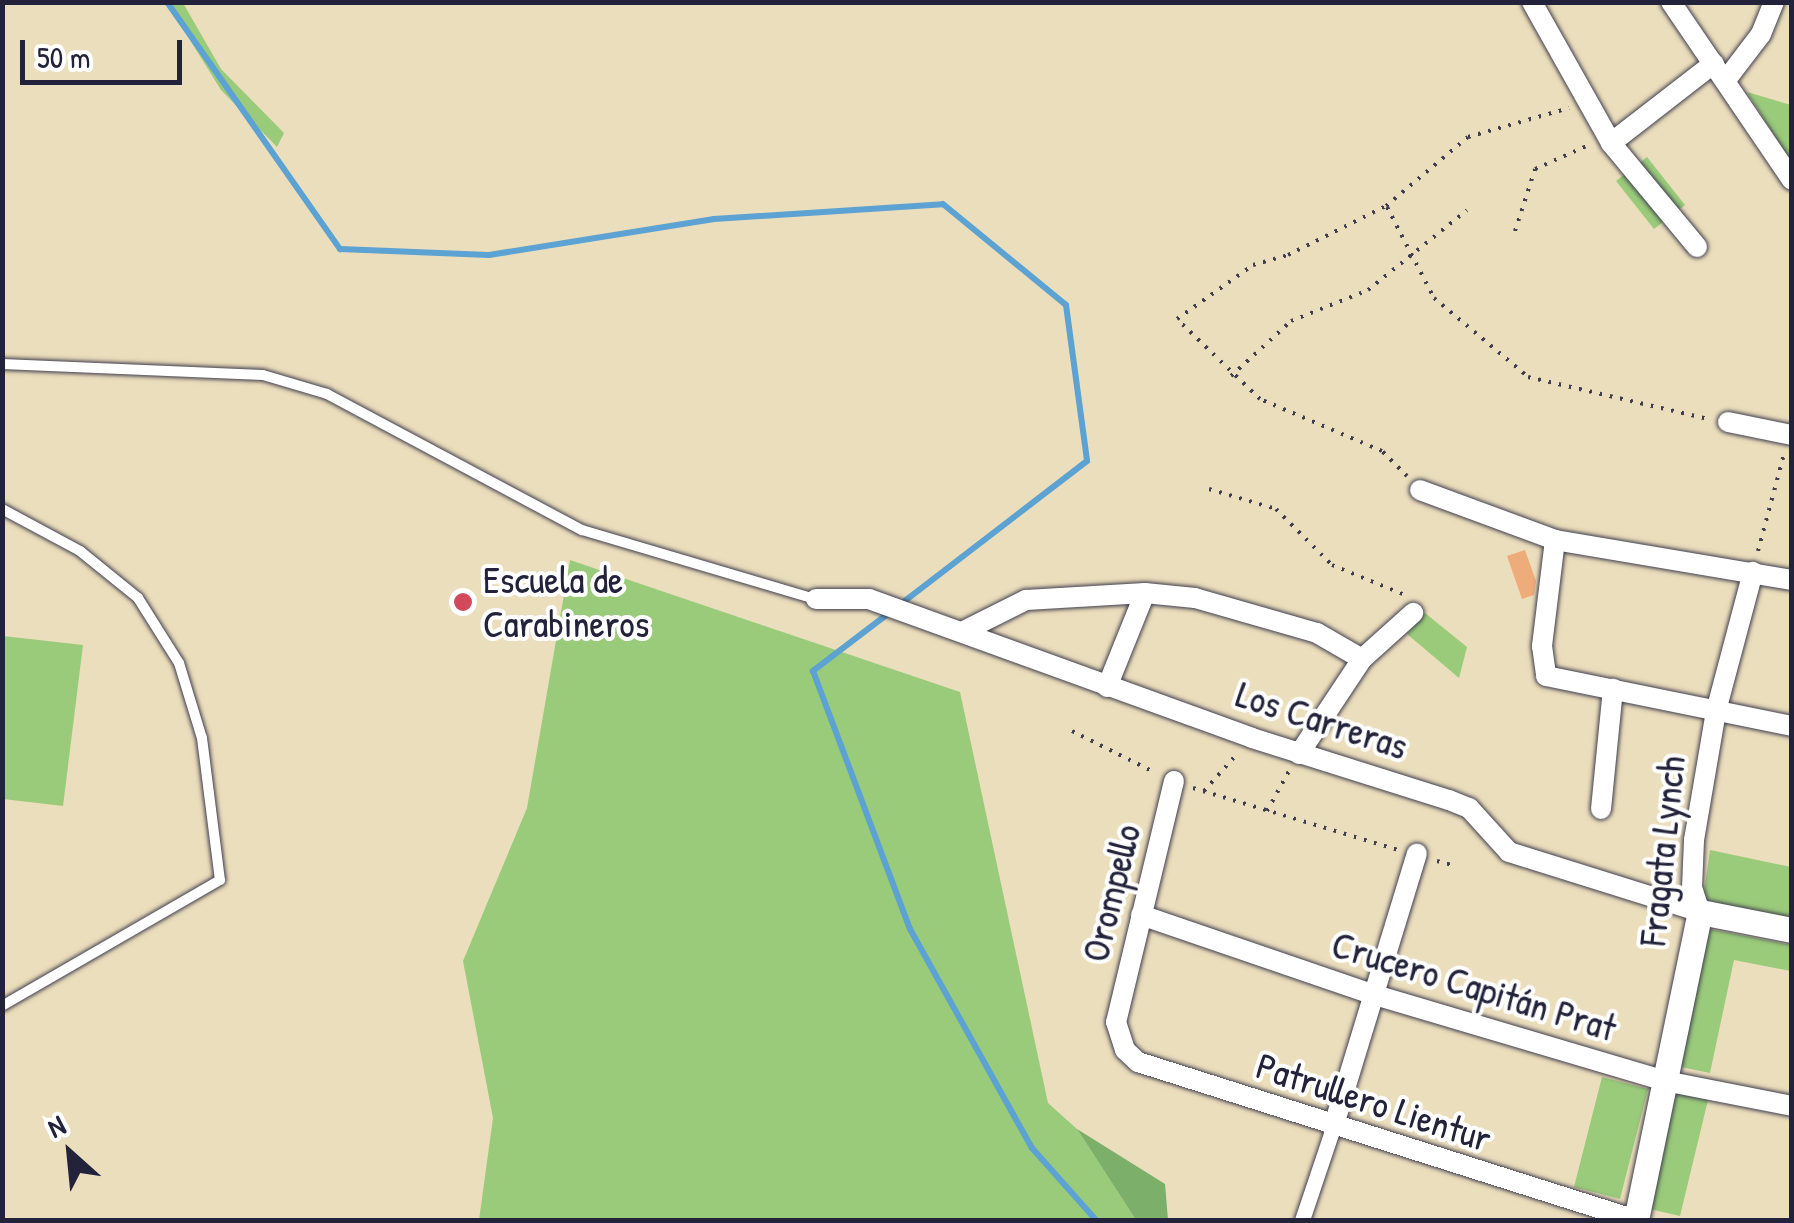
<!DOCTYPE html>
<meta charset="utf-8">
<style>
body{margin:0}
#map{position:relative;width:1794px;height:1223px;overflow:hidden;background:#ebdebc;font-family:"Patrick Hand",sans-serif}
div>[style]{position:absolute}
.green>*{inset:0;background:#9acb7a}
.forest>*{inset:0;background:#7baf6a}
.stream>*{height:6px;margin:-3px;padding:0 3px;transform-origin:3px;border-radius:3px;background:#5ca2d2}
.building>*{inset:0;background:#eeac7a}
.path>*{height:4px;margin-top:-2px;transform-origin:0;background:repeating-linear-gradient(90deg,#403e4e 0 2.5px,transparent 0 10.5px)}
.roads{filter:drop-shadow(0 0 2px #403e4e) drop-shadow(0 0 2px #403e4e)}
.service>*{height:10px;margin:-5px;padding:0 5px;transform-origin:5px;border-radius:5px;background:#fff}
.pedestrian>*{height:15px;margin:-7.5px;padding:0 7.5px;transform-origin:7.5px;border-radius:7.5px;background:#fff}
.minor>*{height:20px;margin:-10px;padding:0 10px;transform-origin:10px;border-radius:10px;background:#fff}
.tertiary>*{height:25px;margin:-12.5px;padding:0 12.5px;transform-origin:12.5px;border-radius:12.5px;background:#fff}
.dots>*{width:28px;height:28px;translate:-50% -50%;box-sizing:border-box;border:5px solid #fff;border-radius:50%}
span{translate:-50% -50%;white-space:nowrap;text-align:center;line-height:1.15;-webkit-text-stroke:8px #fff;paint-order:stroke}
.poi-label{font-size:38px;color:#22223b}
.left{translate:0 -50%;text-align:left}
.street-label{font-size:38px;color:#22223b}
.frame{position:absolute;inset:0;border:5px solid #22223b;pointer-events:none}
.north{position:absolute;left:20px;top:1103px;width:100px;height:100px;-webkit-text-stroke:8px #fff;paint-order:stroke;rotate:333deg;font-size:28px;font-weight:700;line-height:40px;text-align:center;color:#22223b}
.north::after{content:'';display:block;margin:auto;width:35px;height:45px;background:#22223b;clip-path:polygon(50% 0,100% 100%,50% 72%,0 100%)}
.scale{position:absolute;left:20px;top:40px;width:162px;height:45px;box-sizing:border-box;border:5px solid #22223b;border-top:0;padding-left:12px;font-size:30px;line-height:35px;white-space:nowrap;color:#22223b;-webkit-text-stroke:8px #fff;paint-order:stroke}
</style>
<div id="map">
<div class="green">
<i style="clip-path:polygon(167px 3px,183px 3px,221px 69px,284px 133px,277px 147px,221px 90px)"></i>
<i style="clip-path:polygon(1747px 92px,1791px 105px,1791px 162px)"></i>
<i style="clip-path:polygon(1647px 157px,1685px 205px,1654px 229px,1616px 181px)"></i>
<i style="clip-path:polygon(570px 560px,960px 692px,1048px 1103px,1077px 1129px,1136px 1220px,479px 1220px,493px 1118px,463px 961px,527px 808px)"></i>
<i style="clip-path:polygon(1425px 613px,1467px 647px,1459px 678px,1407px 634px)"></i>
<i style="clip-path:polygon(3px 636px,83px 645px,63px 806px,3px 799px)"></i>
<i style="clip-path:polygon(1710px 850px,1791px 867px,1791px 921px,1703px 899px)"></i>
<i style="clip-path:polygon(1709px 929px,1791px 945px,1791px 971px,1734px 960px,1710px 1073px,1681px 1067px)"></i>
<i style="clip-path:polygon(1602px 1077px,1648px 1089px,1620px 1199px,1574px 1187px)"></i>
<i style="clip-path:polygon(1669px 1091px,1708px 1100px,1680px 1216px,1641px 1207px)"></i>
</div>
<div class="forest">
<i style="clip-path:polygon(1077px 1129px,1165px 1184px,1168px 1220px,1136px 1220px)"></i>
</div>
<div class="stream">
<i style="left:167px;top:2px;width:302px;rotate:55deg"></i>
<i style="left:340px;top:249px;width:149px;rotate:2.3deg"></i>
<i style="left:489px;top:255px;width:228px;rotate:-9.1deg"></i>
<i style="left:714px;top:219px;width:229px;rotate:-3.7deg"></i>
<i style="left:943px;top:204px;width:159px;rotate:39.4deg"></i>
<i style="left:1066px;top:305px;width:157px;rotate:82.3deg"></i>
<i style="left:1087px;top:461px;width:237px;rotate:142.5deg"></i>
<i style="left:889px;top:613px;width:96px;rotate:142.7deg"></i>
<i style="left:813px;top:671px;width:276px;rotate:69.4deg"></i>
<i style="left:910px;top:929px;width:251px;rotate:60.9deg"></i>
<i style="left:1032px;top:1148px;width:96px;rotate:48.4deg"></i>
</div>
<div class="building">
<i style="clip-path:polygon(1525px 550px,1536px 581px,1534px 595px,1522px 599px,1507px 556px)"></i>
</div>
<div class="path">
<i style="left:1387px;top:207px;width:102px;rotate:62.7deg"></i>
<i style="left:1434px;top:298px;width:123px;rotate:40deg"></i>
<i style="left:1528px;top:377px;width:185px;rotate:13.1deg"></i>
<i style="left:1515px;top:231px;width:65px;rotate:-72.1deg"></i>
<i style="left:1535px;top:169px;width:59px;rotate:-24deg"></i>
<i style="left:1231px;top:376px;width:81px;rotate:-42.5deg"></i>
<i style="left:1291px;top:321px;width:83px;rotate:-21.9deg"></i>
<i style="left:1368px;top:290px;width:127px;rotate:-38.9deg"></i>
<i style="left:1407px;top:476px;width:35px;rotate:-135deg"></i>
<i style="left:1382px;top:451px;width:133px;rotate:-156.9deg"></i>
<i style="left:1260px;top:399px;width:115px;rotate:-136.1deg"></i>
<i style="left:1177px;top:319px;width:93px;rotate:-35.4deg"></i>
<i style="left:1253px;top:265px;width:36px;rotate:-16deg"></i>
<i style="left:1288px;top:255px;width:110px;rotate:-26.6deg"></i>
<i style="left:1386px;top:206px;width:107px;rotate:-40.1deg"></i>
<i style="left:1468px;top:137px;width:105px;rotate:-16deg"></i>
<i style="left:1209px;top:489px;width:70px;rotate:16.6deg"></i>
<i style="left:1276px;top:509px;width:79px;rotate:45deg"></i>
<i style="left:1332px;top:565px;width:79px;rotate:22.3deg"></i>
<i style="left:1758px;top:551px;width:100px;rotate:-75deg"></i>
<i style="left:1072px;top:731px;width:94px;rotate:26.6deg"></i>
<i style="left:1193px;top:788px;width:215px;rotate:16.8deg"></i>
<i style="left:1204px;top:791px;width:50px;rotate:-48.3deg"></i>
<i style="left:1267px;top:811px;width:46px;rotate:-61.2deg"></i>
<i style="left:1437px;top:861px;width:16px;rotate:15deg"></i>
</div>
<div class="roads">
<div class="service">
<i style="left:2px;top:364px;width:261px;rotate:2.4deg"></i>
<i style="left:263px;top:375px;width:67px;rotate:16.5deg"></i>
<i style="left:327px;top:394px;width:289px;rotate:28.1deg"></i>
<i style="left:582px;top:530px;width:243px;rotate:16.5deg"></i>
<i style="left:2px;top:509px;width:89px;rotate:28.3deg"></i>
<i style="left:80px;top:551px;width:75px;rotate:39deg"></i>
<i style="left:138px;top:598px;width:77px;rotate:57.8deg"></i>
<i style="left:179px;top:663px;width:78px;rotate:73deg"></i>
<i style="left:202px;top:738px;width:143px;rotate:82.8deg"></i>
<i style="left:220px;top:880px;width:252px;rotate:150deg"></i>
</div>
<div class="pedestrian">
<i style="left:1302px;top:1220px;width:97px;rotate:-71.4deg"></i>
</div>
<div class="minor">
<i style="left:1532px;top:2px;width:162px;rotate:60.7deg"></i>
<i style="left:1611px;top:143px;width:135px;rotate:50.4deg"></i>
<i style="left:1671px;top:2px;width:215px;rotate:55.8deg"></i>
<i style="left:1726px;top:80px;width:58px;rotate:-52.7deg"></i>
<i style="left:1761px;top:34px;width:35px;rotate:-68deg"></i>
<i style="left:1611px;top:143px;width:130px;rotate:-37.8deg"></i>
<i style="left:1728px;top:422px;width:65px;rotate:11.5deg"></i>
<i style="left:1420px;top:490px;width:144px;rotate:20.3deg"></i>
<i style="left:1555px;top:540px;width:240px;rotate:9.6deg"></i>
<i style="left:1555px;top:540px;width:107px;rotate:97deg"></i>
<i style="left:1542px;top:646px;width:30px;rotate:82deg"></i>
<i style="left:1546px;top:676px;width:251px;rotate:11.5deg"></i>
<i style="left:816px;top:599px;width:53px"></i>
<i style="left:869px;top:599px;width:407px;rotate:19.9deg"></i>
<i style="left:1252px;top:738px;width:207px;rotate:17.5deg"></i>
<i style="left:1449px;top:800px;width:22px;rotate:22deg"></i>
<i style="left:1469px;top:808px;width:59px;rotate:47.7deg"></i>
<i style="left:1509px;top:852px;width:200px;rotate:17.4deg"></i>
<i style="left:962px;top:632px;width:72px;rotate:-26.6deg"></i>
<i style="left:1026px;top:600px;width:119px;rotate:-3.4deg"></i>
<i style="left:1145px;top:593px;width:50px;rotate:5.7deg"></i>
<i style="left:1195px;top:598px;width:127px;rotate:16deg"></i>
<i style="left:1317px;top:633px;width:52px;rotate:30deg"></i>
<i style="left:1107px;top:687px;width:101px;rotate:-68deg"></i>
<i style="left:1299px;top:754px;width:114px;rotate:-56.4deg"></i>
<i style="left:1362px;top:659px;width:69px;rotate:-42deg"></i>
<i style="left:1174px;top:781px;width:248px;rotate:103.5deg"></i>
<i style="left:1116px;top:1022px;width:29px;rotate:72deg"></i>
<i style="left:1125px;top:1050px;width:18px;rotate:43deg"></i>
<i style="left:1138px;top:1062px;width:522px;rotate:17.6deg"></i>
<i style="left:1601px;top:809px;width:121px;rotate:-84.3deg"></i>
<i style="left:1700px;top:912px;width:25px;rotate:-108deg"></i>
<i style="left:1692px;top:888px;width:48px;rotate:-87.6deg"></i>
<i style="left:1694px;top:840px;width:131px;rotate:-80.3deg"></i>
<i style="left:1716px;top:711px;width:144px;rotate:-75.1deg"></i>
<i style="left:1141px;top:915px;width:247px;rotate:18.9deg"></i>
<i style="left:1375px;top:995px;width:302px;rotate:16.5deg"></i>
<i style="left:1665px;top:1081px;width:129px;rotate:11.1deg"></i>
<i style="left:1333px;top:1128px;width:287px;rotate:-73deg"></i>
</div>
<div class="tertiary">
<i style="left:1636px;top:1220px;width:315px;rotate:-78.3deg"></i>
<i style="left:1700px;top:912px;width:94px;rotate:11.1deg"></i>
</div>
</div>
<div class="dots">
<i style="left:463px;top:602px;background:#d1495b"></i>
</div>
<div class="poi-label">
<span class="left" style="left:483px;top:602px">Escuela de<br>Carabineros</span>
</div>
<div class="street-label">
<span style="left:1322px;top:720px;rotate:18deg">Los Carreras</span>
<span style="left:1662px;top:851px;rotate:-84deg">Fragata Lynch</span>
<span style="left:1111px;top:893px;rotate:-76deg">Orompello</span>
<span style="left:1474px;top:986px;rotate:17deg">Crucero Capitán Prat</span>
<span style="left:1374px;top:1102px;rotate:18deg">Patrullero Lientur</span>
</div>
<div class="frame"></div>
<div class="north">N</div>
<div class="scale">50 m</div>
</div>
